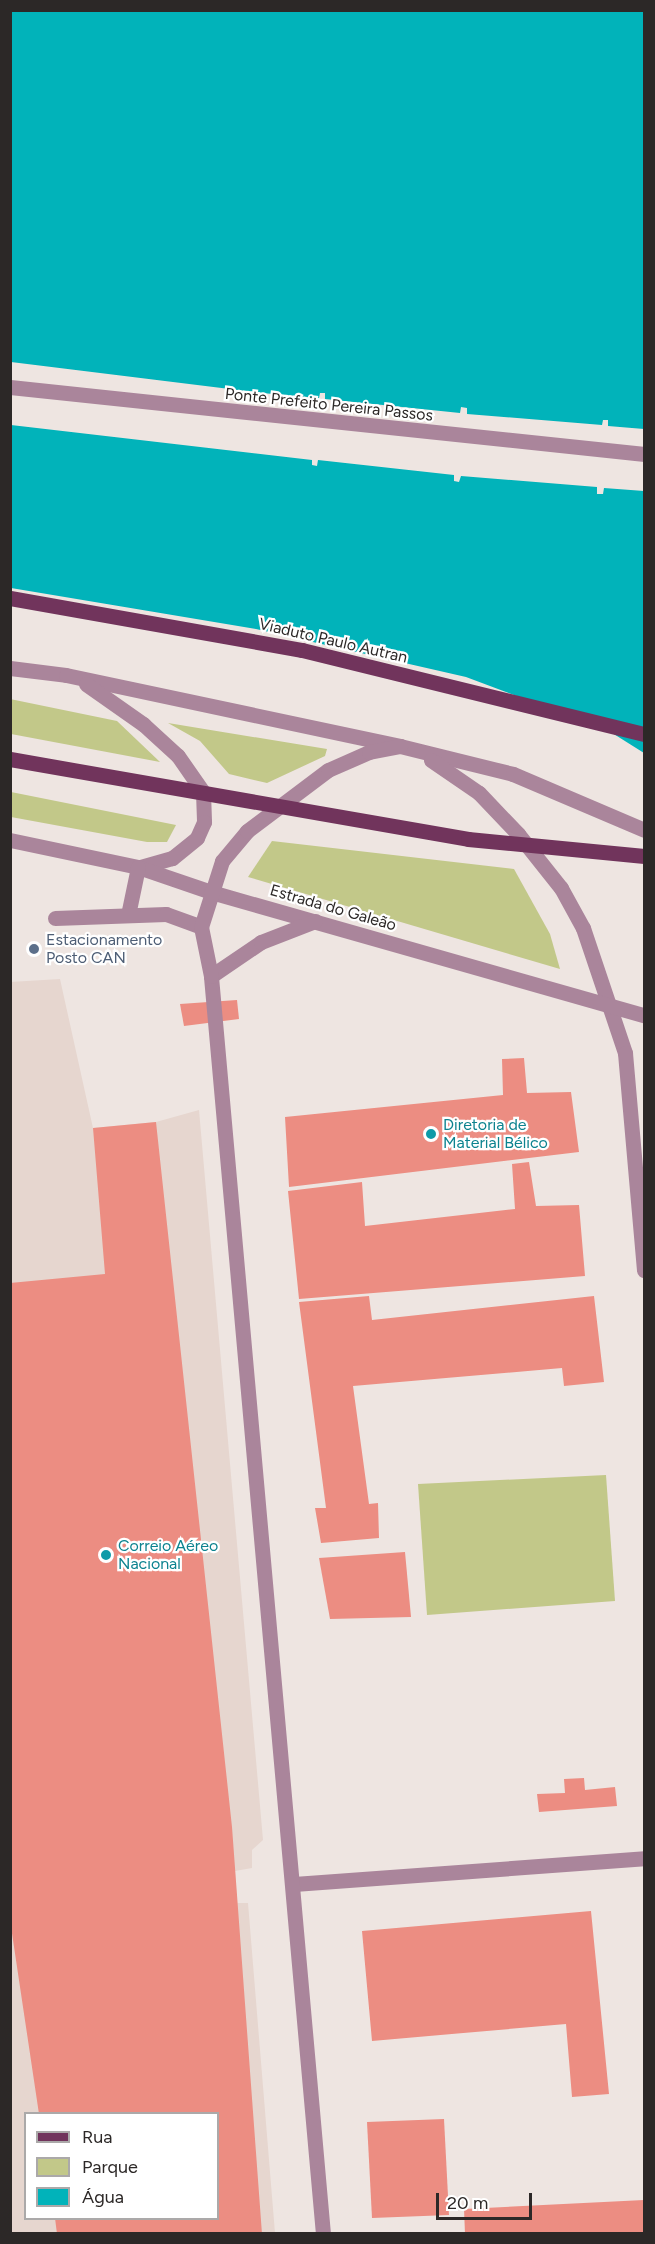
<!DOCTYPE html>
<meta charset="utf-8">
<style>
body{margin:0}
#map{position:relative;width:655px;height:2244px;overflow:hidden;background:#eee5e1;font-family:Figtree,sans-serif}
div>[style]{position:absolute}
.built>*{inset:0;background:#e6d6cf}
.green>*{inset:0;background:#c2c889}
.water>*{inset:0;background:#01b3ba}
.pier>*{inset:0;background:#eee5e1}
.building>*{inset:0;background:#ec8d82}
.minor>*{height:15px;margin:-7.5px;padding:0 7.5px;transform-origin:7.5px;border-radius:7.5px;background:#aa859b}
.major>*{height:15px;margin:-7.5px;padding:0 7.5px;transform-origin:7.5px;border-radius:7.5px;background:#71345c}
.major-bridge>*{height:15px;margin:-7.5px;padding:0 7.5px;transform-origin:7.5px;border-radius:7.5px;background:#71345c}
.dots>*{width:16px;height:16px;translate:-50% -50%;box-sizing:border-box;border:3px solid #fff;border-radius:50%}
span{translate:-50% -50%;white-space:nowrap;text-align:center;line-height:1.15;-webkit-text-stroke:4.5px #fff;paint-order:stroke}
.street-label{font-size:16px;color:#2c2827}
.service-label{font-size:16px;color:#4e5e75}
.left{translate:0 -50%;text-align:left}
.culture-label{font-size:16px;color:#0d838f}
.frame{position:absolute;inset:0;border:12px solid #2c2827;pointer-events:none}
.legend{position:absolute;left:24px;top:2112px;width:195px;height:108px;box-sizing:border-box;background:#fff;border:2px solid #aba9a9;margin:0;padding:8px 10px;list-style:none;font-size:18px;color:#2c2827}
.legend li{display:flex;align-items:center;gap:12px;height:30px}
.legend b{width:30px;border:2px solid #aba9a9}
.scale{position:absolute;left:436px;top:2193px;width:96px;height:27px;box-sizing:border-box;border:3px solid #2c2827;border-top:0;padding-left:8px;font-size:18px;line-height:21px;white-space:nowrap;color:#2c2827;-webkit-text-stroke:4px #fff;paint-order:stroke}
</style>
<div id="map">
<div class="built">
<i style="clip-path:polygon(evenodd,60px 979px,93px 1128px,156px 1122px,199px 1110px,263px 1840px,252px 1850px,252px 1868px,235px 1871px,237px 1903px,248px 1903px,275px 2233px,11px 2234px,10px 982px,60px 979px,26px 2114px,218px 2114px,218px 2218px,26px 2218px,26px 2114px)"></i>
</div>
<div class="green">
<i style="clip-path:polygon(10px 699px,117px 721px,160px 762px,11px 734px)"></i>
<i style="clip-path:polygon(168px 723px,327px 749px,325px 756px,267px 783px,229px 774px,200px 741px)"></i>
<i style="clip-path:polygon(10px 792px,11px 792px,176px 825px,167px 842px,147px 842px,11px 817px)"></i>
<i style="clip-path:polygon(272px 841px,514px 869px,550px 934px,560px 969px,248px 877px)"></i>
<i style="clip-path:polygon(606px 1475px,615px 1601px,427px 1615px,418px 1484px)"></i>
</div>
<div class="water">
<i style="clip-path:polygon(10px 11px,644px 11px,644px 753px,609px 731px,466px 677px,256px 629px,11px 588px)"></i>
</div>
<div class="pier">
<i style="clip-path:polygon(11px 362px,262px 393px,319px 398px,320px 393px,325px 393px,325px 399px,460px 413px,461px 407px,467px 408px,467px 414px,602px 425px,603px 420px,608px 420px,608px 426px,644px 429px,644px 491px,604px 488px,603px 494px,597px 494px,597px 487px,461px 476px,459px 482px,454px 481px,454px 475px,318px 460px,317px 466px,312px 465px,312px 460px,11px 425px)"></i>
</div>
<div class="building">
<i style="clip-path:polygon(237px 1000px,239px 1019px,184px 1026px,180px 1004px)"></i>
<i style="clip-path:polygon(524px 1058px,527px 1093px,571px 1092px,579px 1152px,289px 1187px,285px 1117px,503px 1095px,502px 1059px)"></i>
<i style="clip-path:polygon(156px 1122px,232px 1827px,262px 2234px,57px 2234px,55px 2218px,218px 2218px,218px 2114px,39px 2114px,10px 1920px,10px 1283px,105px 1274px,93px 1128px)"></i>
<i style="clip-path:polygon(529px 1162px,536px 1206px,579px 1205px,585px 1276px,299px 1299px,288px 1191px,362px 1182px,365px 1226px,515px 1209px,512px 1164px)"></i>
<i style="clip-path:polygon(369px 1296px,372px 1320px,594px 1296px,604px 1382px,564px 1386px,562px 1368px,353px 1386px,369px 1504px,378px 1503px,379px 1538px,321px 1543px,315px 1508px,326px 1508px,299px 1302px)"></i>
<i style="clip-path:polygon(405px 1552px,411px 1617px,330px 1619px,319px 1558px)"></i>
<i style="clip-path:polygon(584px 1778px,585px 1790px,615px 1787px,617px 1806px,539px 1812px,537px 1794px,565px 1793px,564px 1779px)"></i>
<i style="clip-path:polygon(591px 1911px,609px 2094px,572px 2097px,566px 2024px,372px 2041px,362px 1931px)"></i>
<i style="clip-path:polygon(444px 2119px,449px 2215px,372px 2218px,367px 2122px)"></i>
<i style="clip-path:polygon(644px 2200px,644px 2234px,465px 2234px,464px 2209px)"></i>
</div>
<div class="minor">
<i style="left:10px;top:387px;width:638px;rotate:6.03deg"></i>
<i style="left:10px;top:668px;width:56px;rotate:7.1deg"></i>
<i style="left:66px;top:675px;width:341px;rotate:12deg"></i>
<i style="left:400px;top:746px;width:116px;rotate:13.9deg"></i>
<i style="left:513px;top:774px;width:142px;rotate:23.1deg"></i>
<i style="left:86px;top:684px;width:70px;rotate:35.1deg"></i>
<i style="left:143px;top:724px;width:47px;rotate:42.4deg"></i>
<i style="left:178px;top:756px;width:44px;rotate:55.2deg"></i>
<i style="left:203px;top:792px;width:30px;rotate:88deg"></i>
<i style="left:204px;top:822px;width:17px;rotate:114deg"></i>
<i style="left:197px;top:838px;width:32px;rotate:141deg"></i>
<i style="left:172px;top:858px;width:32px;rotate:164deg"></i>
<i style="left:431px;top:760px;width:58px;rotate:34.5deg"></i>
<i style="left:479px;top:793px;width:57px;rotate:46.4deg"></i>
<i style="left:518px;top:834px;width:69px;rotate:51.5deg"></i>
<i style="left:561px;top:888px;width:46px;rotate:61.2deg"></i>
<i style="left:583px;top:928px;width:132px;rotate:71.4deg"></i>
<i style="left:625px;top:1053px;width:218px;rotate:85deg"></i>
<i style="left:10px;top:840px;width:131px;rotate:11.9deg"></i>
<i style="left:138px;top:867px;width:77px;rotate:18.9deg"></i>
<i style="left:211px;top:892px;width:450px;rotate:15.9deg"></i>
<i style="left:128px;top:915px;width:49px;rotate:-78.2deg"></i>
<i style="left:55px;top:918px;width:111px;rotate:-2.1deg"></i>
<i style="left:166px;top:914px;width:37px;rotate:20deg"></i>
<i style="left:211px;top:976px;width:60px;rotate:-34.2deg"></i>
<i style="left:261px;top:942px;width:58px;rotate:-21.3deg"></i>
<i style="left:294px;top:1884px;width:351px;rotate:-4.2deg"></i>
<i style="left:323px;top:2234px;width:1263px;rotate:-95.09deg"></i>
<i style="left:211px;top:976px;width:50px;rotate:-101.5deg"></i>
<i style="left:201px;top:927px;width:69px;rotate:-72.3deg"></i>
<i style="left:222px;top:861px;width:39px;rotate:-50deg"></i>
<i style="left:247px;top:831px;width:101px;rotate:-37deg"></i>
<i style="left:328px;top:770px;width:45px;rotate:-23.7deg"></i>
<i style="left:369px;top:752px;width:32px;rotate:-11deg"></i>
</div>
<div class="major">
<i style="left:10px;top:598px;width:297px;rotate:10.1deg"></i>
<i style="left:302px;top:650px;width:352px;rotate:13.8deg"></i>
</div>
<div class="major-bridge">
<i style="left:10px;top:759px;width:465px;rotate:9.9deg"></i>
<i style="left:468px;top:839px;width:177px;rotate:5.5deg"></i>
</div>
<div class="dots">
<i style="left:34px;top:949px;background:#5c6f8a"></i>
<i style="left:431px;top:1134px;background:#0f9aa8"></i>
<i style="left:106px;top:1555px;background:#0f9aa8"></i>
</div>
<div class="street-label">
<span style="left:329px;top:405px;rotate:6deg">Ponte Prefeito Pereira Passos</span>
<span style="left:333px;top:641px;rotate:13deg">Viaduto Paulo Autran</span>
<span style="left:333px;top:908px;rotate:16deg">Estrada do Galeão</span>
</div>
<div class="service-label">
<span class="left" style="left:46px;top:949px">Estacionamento<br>Posto CAN</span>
</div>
<div class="culture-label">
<span class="left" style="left:443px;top:1134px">Diretoria de<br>Material Bélico</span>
<span class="left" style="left:118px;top:1555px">Correio Aéreo<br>Nacional</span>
</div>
<div class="frame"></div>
<ul class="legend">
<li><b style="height:8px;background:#71345c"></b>Rua</li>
<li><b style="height:16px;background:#c2c889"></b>Parque</li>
<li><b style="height:16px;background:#01b3ba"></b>Água</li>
</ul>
<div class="scale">20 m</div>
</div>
